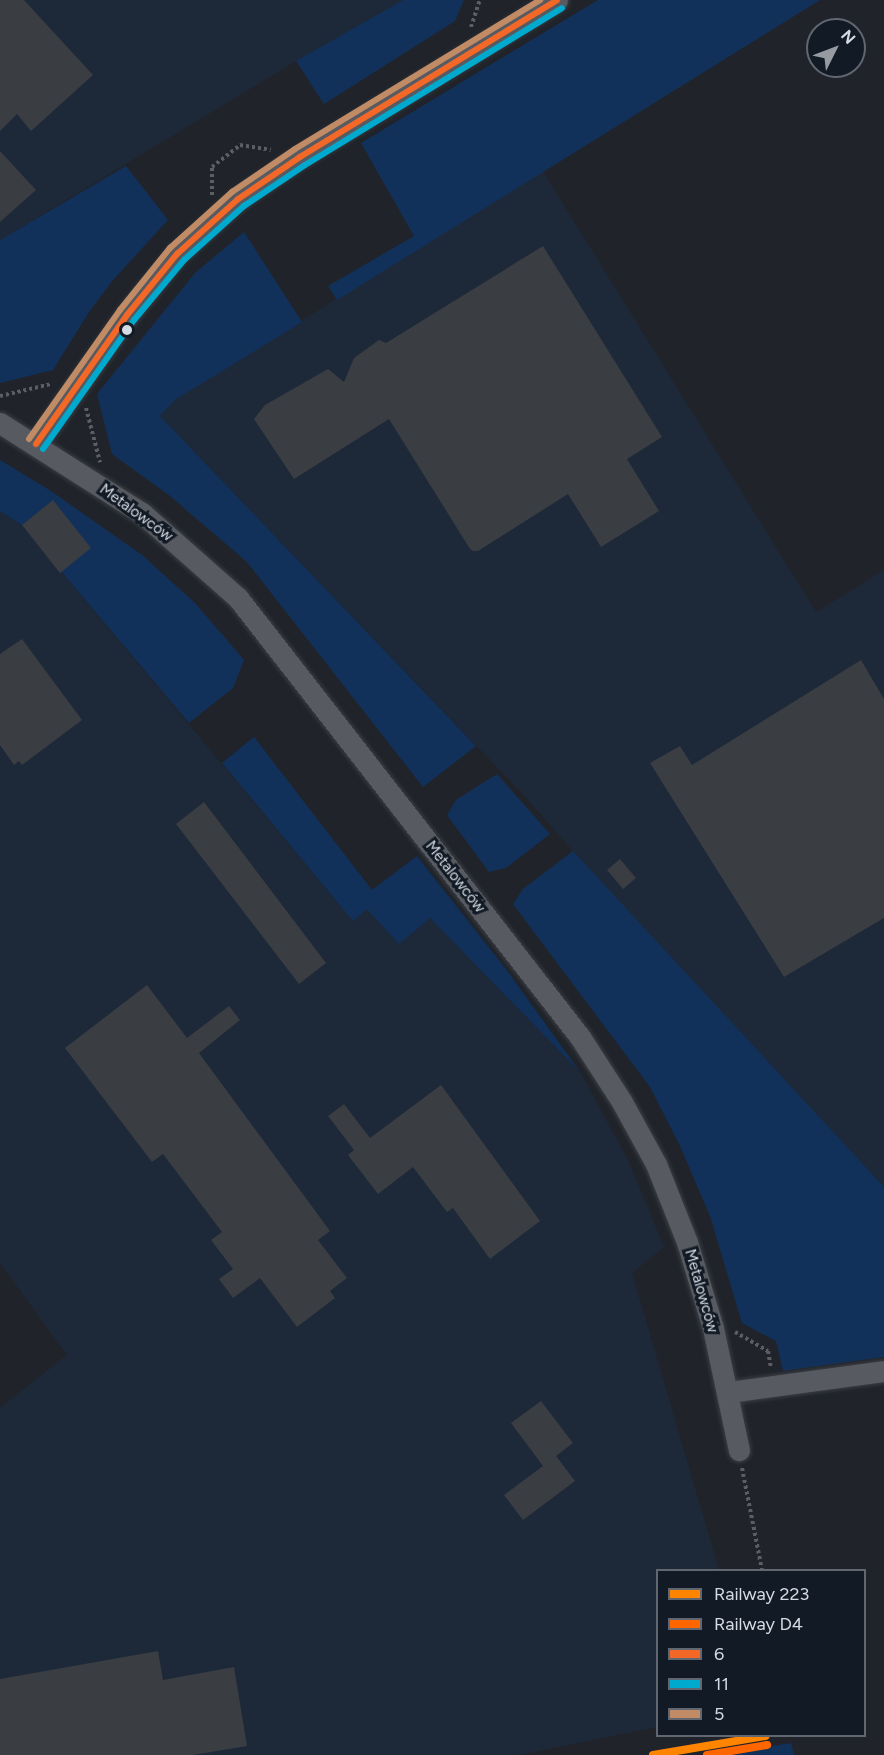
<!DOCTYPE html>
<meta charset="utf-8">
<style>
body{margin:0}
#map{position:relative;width:884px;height:1755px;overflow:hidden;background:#20242a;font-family:Figtree,sans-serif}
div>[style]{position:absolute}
.built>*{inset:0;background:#1d2939}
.green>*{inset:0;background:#12315a}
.building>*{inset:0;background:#3a3d42}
.path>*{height:4px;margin-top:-2px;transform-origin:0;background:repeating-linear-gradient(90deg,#5b5e63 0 3px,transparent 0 6px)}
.roads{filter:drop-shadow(0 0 2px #3b3e44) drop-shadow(0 0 2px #3b3e44)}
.minor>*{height:21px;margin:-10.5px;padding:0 10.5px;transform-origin:10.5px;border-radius:10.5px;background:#575b61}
.bus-1>*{height:6px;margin:-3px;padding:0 3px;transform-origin:3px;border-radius:3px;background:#f36827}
.bus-2>*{height:6px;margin:-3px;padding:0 3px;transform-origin:3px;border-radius:3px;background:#00a9ce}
.bus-3>*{height:6px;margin:-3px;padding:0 3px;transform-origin:3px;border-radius:3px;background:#c18c65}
.rail-1>*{height:8px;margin:-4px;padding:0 4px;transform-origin:4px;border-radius:4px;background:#ff8500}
.rail-2>*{height:8px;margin:-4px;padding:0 4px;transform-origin:4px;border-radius:4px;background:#f60}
.dots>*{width:16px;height:16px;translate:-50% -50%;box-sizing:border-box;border:3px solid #121a25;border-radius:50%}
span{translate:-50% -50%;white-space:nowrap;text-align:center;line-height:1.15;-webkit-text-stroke:6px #121a25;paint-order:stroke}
.street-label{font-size:15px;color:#d5dbe3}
.legend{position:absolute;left:656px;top:1569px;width:210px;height:168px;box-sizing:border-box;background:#121a25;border:2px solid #606771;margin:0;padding:8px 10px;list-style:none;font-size:18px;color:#d5dbe3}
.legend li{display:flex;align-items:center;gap:12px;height:30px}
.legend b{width:30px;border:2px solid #606771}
.north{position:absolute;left:806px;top:18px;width:60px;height:60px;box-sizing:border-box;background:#121a25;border:2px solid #606771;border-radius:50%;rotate:48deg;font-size:16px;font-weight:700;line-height:24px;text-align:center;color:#d5dbe3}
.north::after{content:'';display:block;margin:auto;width:21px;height:27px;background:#969ba2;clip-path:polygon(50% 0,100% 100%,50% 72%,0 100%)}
</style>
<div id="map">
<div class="built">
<i style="clip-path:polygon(0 0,403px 0,296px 61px,0 240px)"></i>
<i style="clip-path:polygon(542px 170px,816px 612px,884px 570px,884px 1187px,622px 907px,522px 793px,160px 416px,175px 400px)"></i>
<i style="clip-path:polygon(0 511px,22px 525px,353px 921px,367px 909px,430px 918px,580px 1072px,628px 1160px,664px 1247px,632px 1273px,719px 1570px,658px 1570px,657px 1727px,519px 1755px,0 1755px,0 1408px,67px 1355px,0 1263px)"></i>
</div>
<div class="green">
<i style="clip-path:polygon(403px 0,464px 0,455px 21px,324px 104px,296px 61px)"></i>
<i style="clip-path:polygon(598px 0,820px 0,337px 300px,328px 286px,414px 236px,361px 143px)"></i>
<i style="clip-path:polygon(126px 166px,168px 220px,113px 280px,89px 312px,53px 370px,0 383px,0 240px)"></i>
<i style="clip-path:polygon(244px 232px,302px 322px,175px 400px,160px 416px,476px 746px,423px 787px,247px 562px,170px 496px,112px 454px,97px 394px,195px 273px)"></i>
<i style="clip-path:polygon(0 460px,51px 491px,142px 555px,195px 603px,244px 660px,233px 688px,189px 723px,22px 525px,0 511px)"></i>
<i style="clip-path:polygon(254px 737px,372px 890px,417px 856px,509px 973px,580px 1072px,430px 918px,399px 944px,367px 909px,353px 921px,222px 763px)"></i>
<i style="clip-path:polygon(497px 774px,550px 834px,506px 868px,489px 872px,447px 815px,456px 800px)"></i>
<i style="clip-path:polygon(573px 851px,884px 1187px,884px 1357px,783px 1371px,776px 1341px,742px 1323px,710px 1216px,680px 1146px,650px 1087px,513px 904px,523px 889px)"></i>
<i style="clip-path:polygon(791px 1743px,794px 1755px,716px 1755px)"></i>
</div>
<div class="building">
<i style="clip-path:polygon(0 0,24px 0,93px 75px,31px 131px,17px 114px,0 131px)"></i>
<i style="clip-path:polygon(0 151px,36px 190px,0 222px)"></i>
<i style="clip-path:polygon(543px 246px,662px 437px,627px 459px,659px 511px,601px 547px,568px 494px,478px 551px,473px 551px,470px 549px,389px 419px,294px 479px,254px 419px,265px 405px,328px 369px,344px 382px,354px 358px,379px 340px,386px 343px)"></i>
<i style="clip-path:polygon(53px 500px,91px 548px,60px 573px,22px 525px)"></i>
<i style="clip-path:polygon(22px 639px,82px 720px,22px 765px,19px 761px,14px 765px,0 745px,0 654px)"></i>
<i style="clip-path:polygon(861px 660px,884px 699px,884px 918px,784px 977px,650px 763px,680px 746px,692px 765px)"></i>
<i style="clip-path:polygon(204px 802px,326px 963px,299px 984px,176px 824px)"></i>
<i style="clip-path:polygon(620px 859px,636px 878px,623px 889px,607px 870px)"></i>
<i style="clip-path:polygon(147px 985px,187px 1038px,229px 1006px,240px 1020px,199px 1053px,330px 1231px,318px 1240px,347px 1278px,330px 1291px,335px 1298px,297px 1327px,260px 1278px,233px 1298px,219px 1279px,233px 1269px,211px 1240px,222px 1232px,163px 1154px,152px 1162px,65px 1048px)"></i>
<i style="clip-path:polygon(441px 1085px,540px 1221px,490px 1259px,453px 1208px,447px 1212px,413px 1167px,378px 1194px,348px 1155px,354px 1150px,328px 1116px,344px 1104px,370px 1138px)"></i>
<i style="clip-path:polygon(541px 1401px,573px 1443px,556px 1456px,575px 1481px,523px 1520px,504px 1495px,543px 1466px,511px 1423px)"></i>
<i style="clip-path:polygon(158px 1651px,163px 1680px,234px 1667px,247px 1746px,193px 1755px,0 1755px,0 1679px)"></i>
</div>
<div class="path">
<i style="left:471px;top:27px;width:28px;rotate:-72deg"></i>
<i style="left:212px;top:195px;width:28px;rotate:-90deg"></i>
<i style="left:212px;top:167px;width:36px;rotate:-38deg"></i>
<i style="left:240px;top:145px;width:31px;rotate:9deg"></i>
<i style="left:0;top:396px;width:52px;rotate:-13.2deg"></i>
<i style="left:86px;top:408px;width:56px;rotate:75.5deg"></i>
<i style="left:735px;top:1332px;width:38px;rotate:30deg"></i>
<i style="left:768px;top:1351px;width:17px;rotate:80deg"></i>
<i style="left:742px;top:1468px;width:104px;rotate:78.9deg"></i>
</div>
<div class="roads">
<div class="minor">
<i style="left:0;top:423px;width:168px;rotate:32.4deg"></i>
<i style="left:142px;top:513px;width:128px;rotate:41.5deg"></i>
<i style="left:238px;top:598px;width:556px;rotate:52.08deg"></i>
<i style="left:580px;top:1037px;width:77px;rotate:57.1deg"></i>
<i style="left:622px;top:1102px;width:71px;rotate:61.3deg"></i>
<i style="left:656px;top:1164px;width:84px;rotate:68.3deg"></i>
<i style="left:687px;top:1242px;width:90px;rotate:73.2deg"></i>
<i style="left:713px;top:1328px;width:125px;rotate:78deg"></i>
<i style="left:36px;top:444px;width:158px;rotate:-54.8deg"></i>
<i style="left:127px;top:315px;width:79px;rotate:-50.7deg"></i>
<i style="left:177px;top:254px;width:82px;rotate:-42deg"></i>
<i style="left:238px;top:199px;width:75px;rotate:-34.1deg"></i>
<i style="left:300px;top:157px;width:301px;rotate:-31.4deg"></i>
<i style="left:729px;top:1392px;width:156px;rotate:-7.7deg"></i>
</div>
</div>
<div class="bus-1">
<i style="left:36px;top:444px;width:158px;rotate:-54.8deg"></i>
<i style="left:127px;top:315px;width:79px;rotate:-50.7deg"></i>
<i style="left:177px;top:254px;width:82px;rotate:-42deg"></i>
<i style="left:238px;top:199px;width:75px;rotate:-34.1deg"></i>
<i style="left:300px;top:157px;width:301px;rotate:-31.4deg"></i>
</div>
<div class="bus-2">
<i style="left:43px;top:449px;width:158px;rotate:-54.8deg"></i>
<i style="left:134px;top:320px;width:78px;rotate:-50.2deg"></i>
<i style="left:184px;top:260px;width:81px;rotate:-42deg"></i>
<i style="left:244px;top:206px;width:73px;rotate:-33.9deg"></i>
<i style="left:305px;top:165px;width:301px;rotate:-31.4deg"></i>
</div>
<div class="bus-3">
<i style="left:29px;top:439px;width:158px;rotate:-54.8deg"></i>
<i style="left:120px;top:310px;width:80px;rotate:-51.1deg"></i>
<i style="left:170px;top:248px;width:84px;rotate:-42.1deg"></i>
<i style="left:232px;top:192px;width:76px;rotate:-34.3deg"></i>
<i style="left:295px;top:149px;width:287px;rotate:-31.3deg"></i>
</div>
<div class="rail-1">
<i style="left:653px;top:1755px;width:114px;rotate:-9.6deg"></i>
</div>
<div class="rail-2">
<i style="left:707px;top:1755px;width:61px;rotate:-9.5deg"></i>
</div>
<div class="dots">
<i style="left:127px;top:330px;background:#d5dbe3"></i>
</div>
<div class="street-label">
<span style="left:136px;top:513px;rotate:36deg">Metalowców</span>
<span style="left:455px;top:877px;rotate:52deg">Metalowców</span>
<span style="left:701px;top:1291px;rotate:74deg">Metalowców</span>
</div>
<ul class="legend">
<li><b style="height:8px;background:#ff8500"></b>Railway 223</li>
<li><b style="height:8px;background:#f60"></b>Railway D4</li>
<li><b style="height:8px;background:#f36827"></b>6</li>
<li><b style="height:8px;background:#00a9ce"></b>11</li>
<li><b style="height:8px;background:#c18c65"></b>5</li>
</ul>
<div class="north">N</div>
</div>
